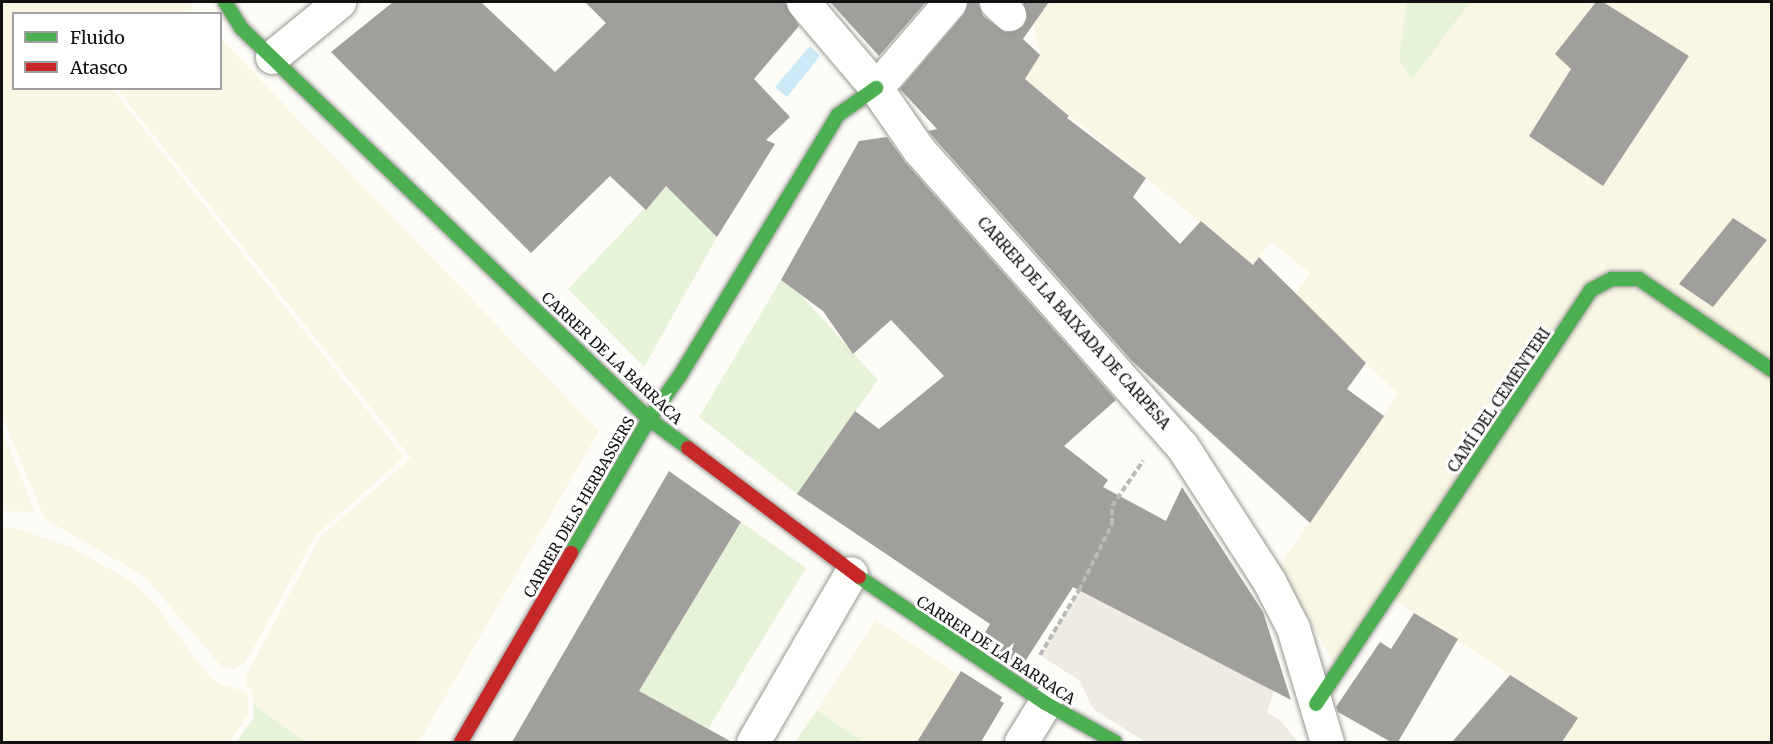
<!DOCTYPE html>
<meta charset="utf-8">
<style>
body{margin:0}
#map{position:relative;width:1773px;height:744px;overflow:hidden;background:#fdfcf7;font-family:Merriweather,serif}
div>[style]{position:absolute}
.farmland>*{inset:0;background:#f9f7e4}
.green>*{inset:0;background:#e7f3d7}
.plaza>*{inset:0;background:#edebe2}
.water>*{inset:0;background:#cde8f7}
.building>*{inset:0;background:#a19f9c}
.path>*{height:4px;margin-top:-2px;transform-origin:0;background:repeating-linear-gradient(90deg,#b9b9b8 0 6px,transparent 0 9px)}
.roads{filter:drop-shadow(0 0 2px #979795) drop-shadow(0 0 2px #979795)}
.street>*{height:33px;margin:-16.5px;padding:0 16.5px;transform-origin:16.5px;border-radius:16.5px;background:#fffffe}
.fast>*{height:14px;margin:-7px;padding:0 7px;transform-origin:7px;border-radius:7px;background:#4caf50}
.jam>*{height:14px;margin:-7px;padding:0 7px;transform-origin:7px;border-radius:7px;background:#c62828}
span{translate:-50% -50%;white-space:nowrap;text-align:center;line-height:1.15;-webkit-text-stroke:6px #fff;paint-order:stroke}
.street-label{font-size:15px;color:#111}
.frame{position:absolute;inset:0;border:3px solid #111;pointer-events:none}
.legend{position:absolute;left:12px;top:12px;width:210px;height:78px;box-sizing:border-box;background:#fff;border:2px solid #a0a0a0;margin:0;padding:8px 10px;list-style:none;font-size:18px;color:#111}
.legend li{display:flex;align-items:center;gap:12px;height:30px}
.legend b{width:30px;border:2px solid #a0a0a0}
</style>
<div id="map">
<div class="farmland">
<i style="clip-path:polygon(2px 2px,190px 2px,194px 9px,183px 13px,14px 14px,14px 88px,112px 89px,404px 457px,316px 535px,245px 663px,234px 669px,221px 666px,145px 577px,45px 519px,2px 416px)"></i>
<i style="clip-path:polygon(1049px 2px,1771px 2px,1771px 742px,1562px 742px,1578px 718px,1394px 600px,1343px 678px,1278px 568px,1398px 394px,1295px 294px,1310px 273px,1271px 242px,1253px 265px,1025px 79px,1040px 55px,1033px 24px)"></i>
<i style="clip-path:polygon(221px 39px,599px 431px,419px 742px,306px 742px,253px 704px,252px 689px,246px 685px,246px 676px,320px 537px,411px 458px,117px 89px,220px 88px)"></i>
<i style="clip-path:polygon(2px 430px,35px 512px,2px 511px)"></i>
<i style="clip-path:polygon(2px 527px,16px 528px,71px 547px,131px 581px,158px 608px,208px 675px,220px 684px,247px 692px,249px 714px,229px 742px,2px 742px)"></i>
<i style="clip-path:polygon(876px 620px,959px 675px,917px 742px,864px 742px,817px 710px)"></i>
</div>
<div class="green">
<i style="clip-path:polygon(1407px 2px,1470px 2px,1412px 80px,1399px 59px)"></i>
<i style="clip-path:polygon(666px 186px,717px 237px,644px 367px,568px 289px)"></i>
<i style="clip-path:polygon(781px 280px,800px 294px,878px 380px,797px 494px,699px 417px)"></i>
<i style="clip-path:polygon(741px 522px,806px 568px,708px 729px,639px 691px)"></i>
<i style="clip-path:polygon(253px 704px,306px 742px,236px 742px,254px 717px)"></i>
<i style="clip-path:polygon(817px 710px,864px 742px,795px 742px)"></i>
</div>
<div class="plaza">
<i style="clip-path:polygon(1079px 590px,1274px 691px,1267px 713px,1280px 720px,1298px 742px,1146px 742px,1094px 710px,1080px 681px,1040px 655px)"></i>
</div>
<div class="water">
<i style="clip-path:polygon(810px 46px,820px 56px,787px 97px,775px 87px)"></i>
</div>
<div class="building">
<i style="clip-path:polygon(393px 2px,481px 2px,555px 72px,606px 23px,585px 2px,785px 2px,799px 26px,754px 79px,790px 117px,766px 140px,775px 144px,717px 237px,666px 186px,646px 210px,610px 176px,531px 253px,331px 52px)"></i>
<i style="clip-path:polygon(830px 2px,926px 2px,879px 56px)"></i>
<i style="clip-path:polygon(968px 2px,978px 2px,983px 16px,1005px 32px,1023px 26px,1027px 18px,1023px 2px,1049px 2px,1023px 39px,1040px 55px,1025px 79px,1069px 116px,1067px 118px,1146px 178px,1133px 197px,1180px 244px,1201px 221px,1253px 265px,1259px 257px,1366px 363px,1347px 389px,1384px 416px,1310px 523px,1132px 361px,934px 138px,928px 131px,937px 129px,900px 89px,964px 14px)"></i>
<i style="clip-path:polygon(1596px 2px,1603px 2px,1689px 56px,1603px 186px,1529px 136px,1571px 69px,1555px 54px)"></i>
<i style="clip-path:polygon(887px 137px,905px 162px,1116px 400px,1064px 446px,1108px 480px,1103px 487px,1166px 521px,1182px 487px,1263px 612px,1291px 700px,1073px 587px,1022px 666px,981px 639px,990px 624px,797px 494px,855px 411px,879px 429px,944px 376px,891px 320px,853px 354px,823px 311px,781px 280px,859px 141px)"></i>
<i style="clip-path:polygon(1733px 218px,1767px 240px,1713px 307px,1679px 284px)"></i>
<i style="clip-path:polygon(669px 471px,741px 522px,639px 691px,732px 742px,512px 742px)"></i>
<i style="clip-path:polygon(1414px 613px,1458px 639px,1398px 742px,1391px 742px,1338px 712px,1336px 707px,1380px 642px,1391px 649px)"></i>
<i style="clip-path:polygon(961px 671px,1002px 697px,1000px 701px,1004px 703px,981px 742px,917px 742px)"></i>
<i style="clip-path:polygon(1510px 675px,1578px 718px,1562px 742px,1452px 742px)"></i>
</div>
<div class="path">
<i style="left:1040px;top:655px;width:76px;rotate:-59deg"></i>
<i style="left:1079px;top:590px;width:74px;rotate:-63.4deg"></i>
<i style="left:1112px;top:524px;width:18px;rotate:-90deg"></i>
<i style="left:1112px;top:506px;width:55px;rotate:-55.4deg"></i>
</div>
<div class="roads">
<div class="street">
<i style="left:803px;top:2px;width:113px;rotate:49.7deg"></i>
<i style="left:876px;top:88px;width:75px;rotate:55.3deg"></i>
<i style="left:919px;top:150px;width:396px;rotate:48.4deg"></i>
<i style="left:1182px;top:446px;width:161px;rotate:57.2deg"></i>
<i style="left:1269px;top:581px;width:53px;rotate:62.9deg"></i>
<i style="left:1293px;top:628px;width:119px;rotate:73.4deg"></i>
<i style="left:996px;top:2px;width:18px;rotate:43deg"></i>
<i style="left:272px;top:57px;width:87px;rotate:-39.4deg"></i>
<i style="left:876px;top:88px;width:113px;rotate:-49.3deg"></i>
<i style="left:753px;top:742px;width:195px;rotate:-59.9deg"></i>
<i style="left:1021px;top:742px;width:46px;rotate:-58.4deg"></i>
</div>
<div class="fast">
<i style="left:225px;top:2px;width:31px;rotate:58deg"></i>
<i style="left:241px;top:28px;width:565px;rotate:43.78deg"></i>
<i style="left:649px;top:419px;width:49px;rotate:36.6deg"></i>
<i style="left:571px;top:553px;width:155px;rotate:-59.8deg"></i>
<i style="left:649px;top:419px;width:55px;rotate:-54.6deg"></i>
<i style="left:681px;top:374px;width:303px;rotate:-58.8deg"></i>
<i style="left:838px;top:115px;width:47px;rotate:-35.4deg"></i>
<i style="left:859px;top:577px;width:225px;rotate:34.1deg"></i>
<i style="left:1045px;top:703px;width:80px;rotate:29.1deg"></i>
<i style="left:1316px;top:704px;width:497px;rotate:-56.4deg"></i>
<i style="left:1591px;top:290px;width:24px;rotate:-28deg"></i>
<i style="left:1612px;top:279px;width:27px"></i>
<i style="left:1639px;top:279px;width:161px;rotate:34.4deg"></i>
</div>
<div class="jam">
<i style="left:688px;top:448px;width:214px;rotate:37deg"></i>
<i style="left:461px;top:742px;width:219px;rotate:-59.8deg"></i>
</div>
</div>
<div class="street-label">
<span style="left:1074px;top:323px;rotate:48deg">CARRER DE LA BAIXADA DE CARPESA</span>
<span style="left:612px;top:358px;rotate:43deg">CARRER DE LA BARRACA</span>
<span style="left:1499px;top:400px;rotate:-56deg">CAMÍ DEL CEMENTERI</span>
<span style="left:579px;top:507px;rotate:-60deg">CARRER DELS HERBASSERS</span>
<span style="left:996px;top:650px;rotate:33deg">CARRER DE LA BARRACA</span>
</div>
<div class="frame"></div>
<ul class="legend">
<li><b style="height:8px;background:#4caf50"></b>Fluido</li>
<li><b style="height:8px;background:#c62828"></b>Atasco</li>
</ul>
</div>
